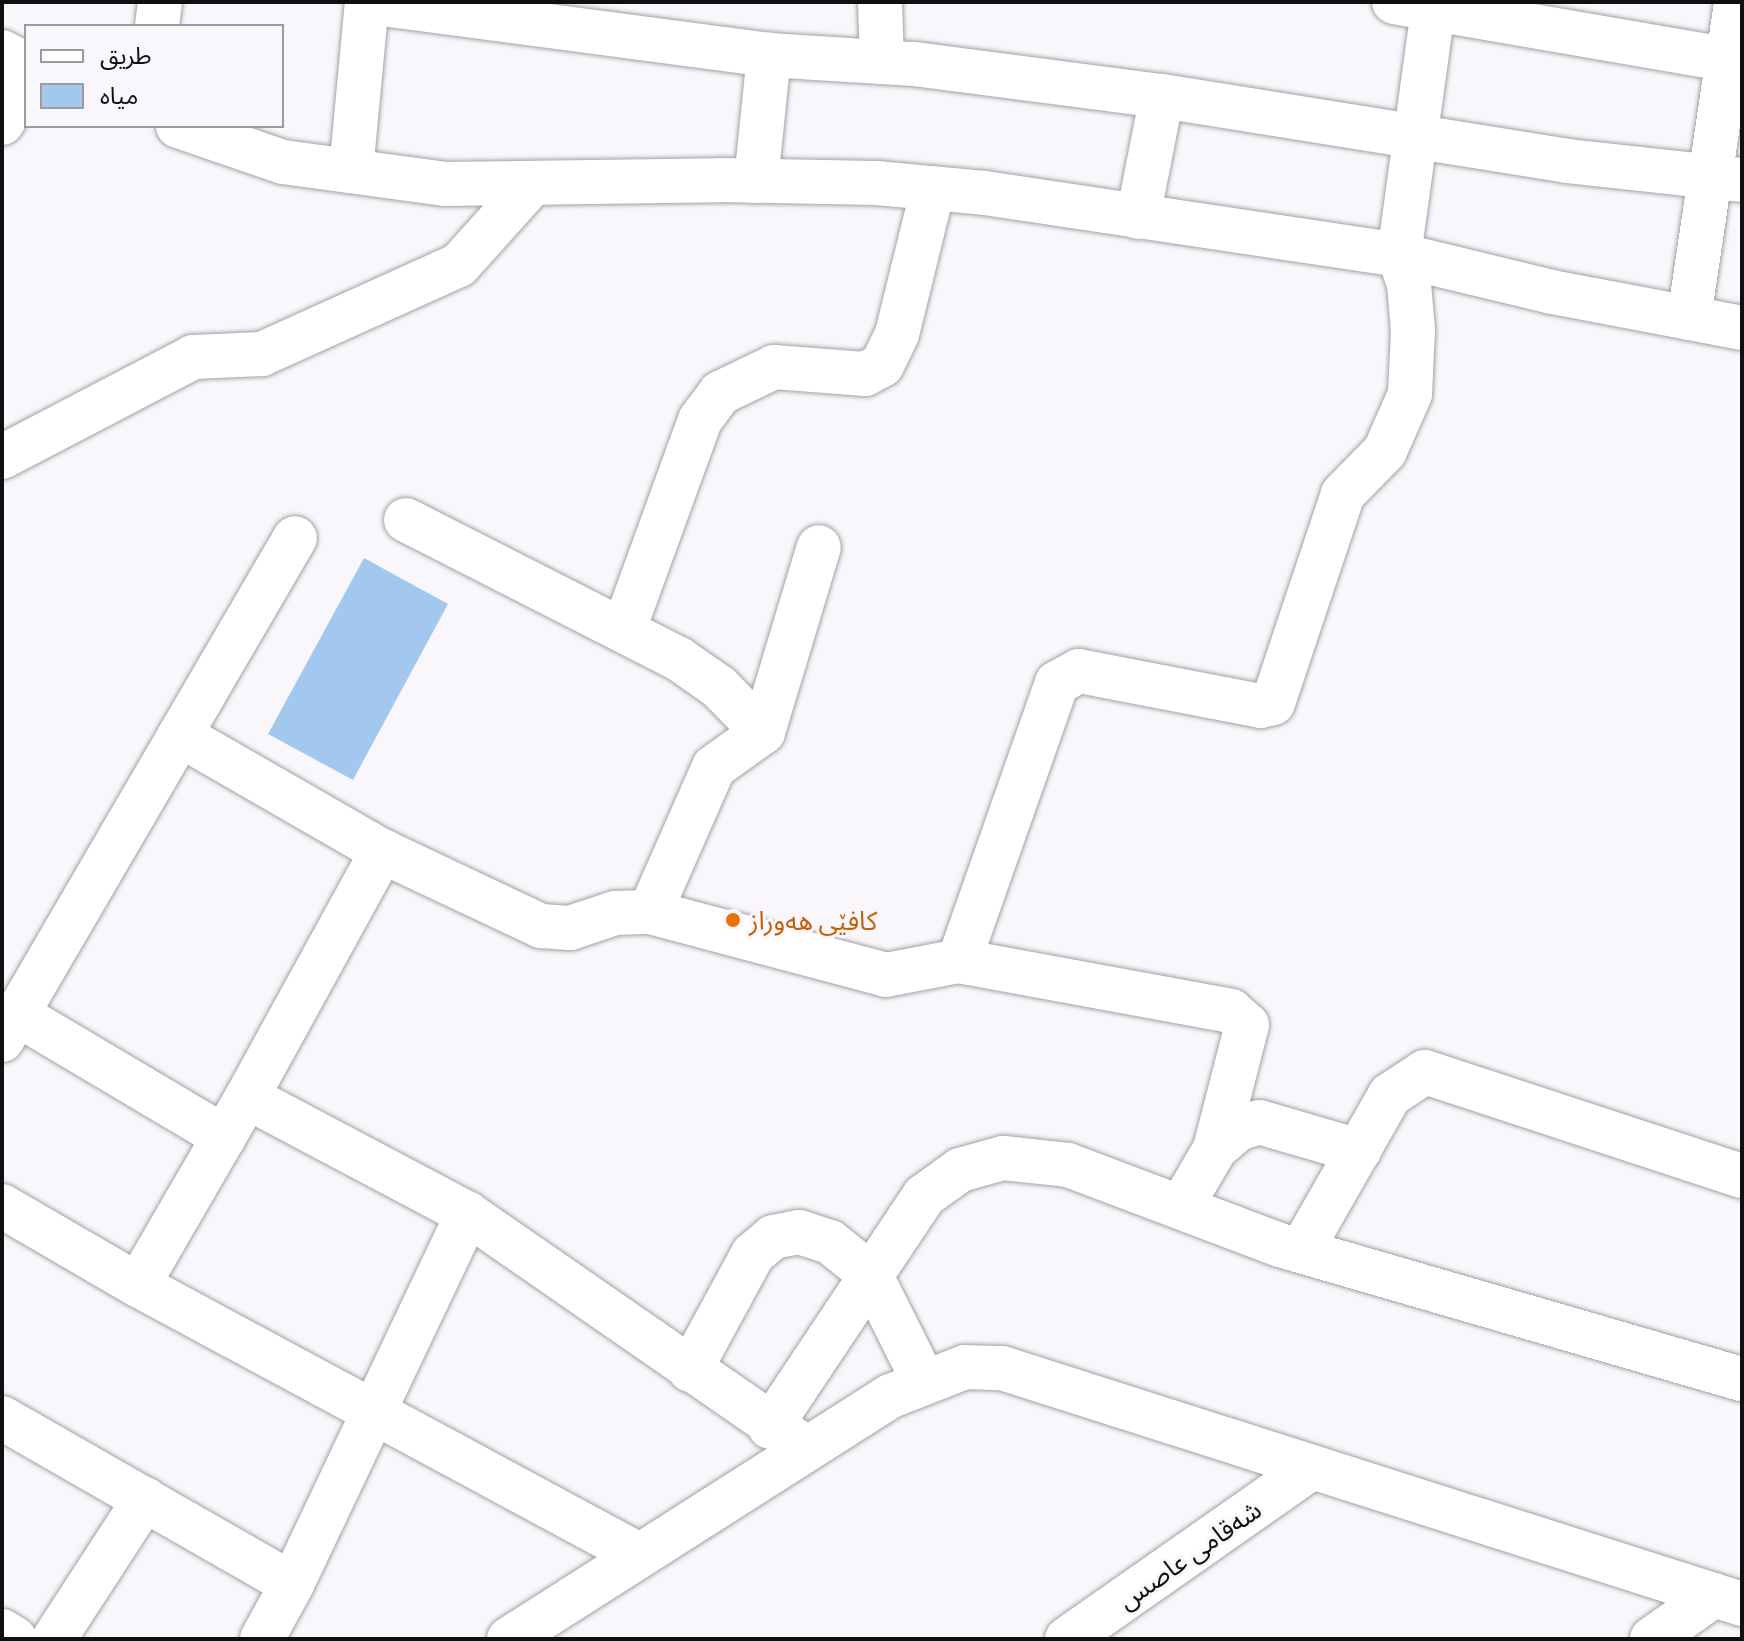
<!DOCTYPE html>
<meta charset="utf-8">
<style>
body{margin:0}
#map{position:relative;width:1744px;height:1641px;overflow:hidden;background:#f9f7fb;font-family:"Exo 2","Noto Sans Arabic",sans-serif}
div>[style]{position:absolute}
.water>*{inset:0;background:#a3c8f0}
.roads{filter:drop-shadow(0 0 2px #a3a1a4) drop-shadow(0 0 2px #a3a1a4)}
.minor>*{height:44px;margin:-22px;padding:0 22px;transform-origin:22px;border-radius:22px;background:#fff}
.dots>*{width:22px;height:22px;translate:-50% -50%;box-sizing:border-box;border:4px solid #f9f7fb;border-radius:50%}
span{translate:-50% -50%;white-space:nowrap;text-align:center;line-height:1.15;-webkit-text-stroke:6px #f9f7fb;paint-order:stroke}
.food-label{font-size:26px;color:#c56008}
.left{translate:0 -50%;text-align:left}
.street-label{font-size:26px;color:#111011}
.frame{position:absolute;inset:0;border:4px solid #111011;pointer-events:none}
.legend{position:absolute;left:24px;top:24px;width:260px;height:104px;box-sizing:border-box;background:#f9f7fb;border:2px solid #9c9b9d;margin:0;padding:10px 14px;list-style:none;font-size:24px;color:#111011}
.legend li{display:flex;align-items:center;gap:16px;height:40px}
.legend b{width:40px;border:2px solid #9c9b9d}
</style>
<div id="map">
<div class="water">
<i style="clip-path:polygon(364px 558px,448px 604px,353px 780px,268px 734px)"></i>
</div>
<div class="roads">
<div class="minor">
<i style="left:367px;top:2px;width:405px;rotate:7.5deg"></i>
<i style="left:769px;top:55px;width:145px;rotate:3.6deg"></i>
<i style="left:914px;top:64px;width:250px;rotate:7.4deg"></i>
<i style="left:1162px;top:96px;width:410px;rotate:9.1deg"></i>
<i style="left:1567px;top:161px;width:176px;rotate:6.2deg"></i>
<i style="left:880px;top:2px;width:60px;rotate:88.1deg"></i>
<i style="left:1394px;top:2px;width:341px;rotate:9.8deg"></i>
<i style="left:157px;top:26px;width:24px;rotate:-83deg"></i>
<i style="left:2px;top:52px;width:27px;rotate:27deg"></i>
<i style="left:2px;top:123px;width:47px;rotate:-59deg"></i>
<i style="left:178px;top:126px;width:111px;rotate:18.9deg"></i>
<i style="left:283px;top:162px;width:163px;rotate:7.7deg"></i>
<i style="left:445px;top:184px;width:275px;rotate:-0.8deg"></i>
<i style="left:720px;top:180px;width:156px;rotate:1.1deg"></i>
<i style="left:876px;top:183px;width:109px;rotate:5.2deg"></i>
<i style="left:985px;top:193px;width:419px;rotate:8.5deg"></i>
<i style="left:1399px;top:255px;width:157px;rotate:13.6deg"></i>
<i style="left:1552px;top:292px;width:193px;rotate:10.7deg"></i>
<i style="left:351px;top:171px;width:170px;rotate:-84.6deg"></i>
<i style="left:756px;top:181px;width:127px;rotate:-84.1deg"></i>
<i style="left:1138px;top:217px;width:123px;rotate:-78.8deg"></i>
<i style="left:1689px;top:318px;width:319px;rotate:-81.5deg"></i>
<i style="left:2px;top:457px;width:216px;rotate:-27.6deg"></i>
<i style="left:193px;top:357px;width:69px;rotate:-2.5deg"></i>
<i style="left:262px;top:354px;width:216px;rotate:-24.3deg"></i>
<i style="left:459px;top:265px;width:109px;rotate:-48deg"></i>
<i style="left:406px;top:520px;width:306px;rotate:27deg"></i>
<i style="left:679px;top:659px;width:49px;rotate:35deg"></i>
<i style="left:719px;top:687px;width:63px;rotate:45.6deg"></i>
<i style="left:624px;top:629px;width:222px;rotate:-70deg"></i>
<i style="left:700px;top:420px;width:34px;rotate:-53deg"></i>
<i style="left:720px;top:393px;width:60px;rotate:-25.7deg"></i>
<i style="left:774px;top:367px;width:91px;rotate:4.4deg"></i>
<i style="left:865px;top:374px;width:19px;rotate:-28deg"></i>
<i style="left:882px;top:365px;width:34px;rotate:-64deg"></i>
<i style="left:897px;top:334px;width:150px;rotate:-76.1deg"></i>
<i style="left:180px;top:735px;width:233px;rotate:29.9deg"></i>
<i style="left:650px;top:912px;width:158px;rotate:-66.2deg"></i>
<i style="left:714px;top:767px;width:60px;rotate:-35.5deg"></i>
<i style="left:763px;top:732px;width:193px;rotate:-73.2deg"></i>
<i style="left:959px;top:961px;width:295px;rotate:-70.6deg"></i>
<i style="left:1057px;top:683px;width:25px;rotate:-29deg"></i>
<i style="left:1079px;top:671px;width:185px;rotate:10.9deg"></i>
<i style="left:1261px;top:706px;width:12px;rotate:-14deg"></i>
<i style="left:1273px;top:703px;width:220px;rotate:-71.5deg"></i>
<i style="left:1343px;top:494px;width:60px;rotate:-45.7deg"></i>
<i style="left:1385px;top:451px;width:62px;rotate:-66.3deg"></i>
<i style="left:1410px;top:394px;width:64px;rotate:-87.3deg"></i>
<i style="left:1413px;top:330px;width:46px;rotate:-95deg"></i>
<i style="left:1409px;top:284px;width:31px;rotate:-109deg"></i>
<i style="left:1399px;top:255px;width:255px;rotate:-82.1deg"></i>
<i style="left:17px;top:1014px;width:241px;rotate:30.7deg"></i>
<i style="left:2px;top:1040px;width:581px;rotate:-59.73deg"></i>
<i style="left:247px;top:1097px;width:281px;rotate:-61.2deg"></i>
<i style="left:382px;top:851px;width:176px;rotate:25.3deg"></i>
<i style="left:541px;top:926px;width:29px;rotate:4deg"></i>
<i style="left:570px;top:928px;width:47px;rotate:-18.4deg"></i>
<i style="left:615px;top:913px;width:35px;rotate:-2deg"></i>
<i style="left:650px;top:912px;width:244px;rotate:14.9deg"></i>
<i style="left:886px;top:975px;width:74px;rotate:-10.9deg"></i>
<i style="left:959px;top:961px;width:277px;rotate:10.4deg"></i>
<i style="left:1231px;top:1011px;width:21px;rotate:41deg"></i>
<i style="left:1247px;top:1025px;width:128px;rotate:104.5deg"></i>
<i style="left:1215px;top:1149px;width:67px;rotate:120.4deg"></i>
<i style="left:1215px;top:1149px;width:30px;rotate:-41deg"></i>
<i style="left:1238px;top:1129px;width:22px;rotate:-18deg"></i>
<i style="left:1259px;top:1122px;width:104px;rotate:16.2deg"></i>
<i style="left:2px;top:1206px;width:157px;rotate:30.2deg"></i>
<i style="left:138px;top:1285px;width:569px;rotate:28.32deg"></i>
<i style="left:1301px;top:1251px;width:180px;rotate:-60.3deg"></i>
<i style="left:1390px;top:1095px;width:42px;rotate:-33.3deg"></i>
<i style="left:1425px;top:1072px;width:334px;rotate:18.2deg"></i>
<i style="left:138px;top:1285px;width:217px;rotate:-59.9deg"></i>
<i style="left:247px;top:1097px;width:250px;rotate:27.9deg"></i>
<i style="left:690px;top:1370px;width:132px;rotate:-61.5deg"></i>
<i style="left:753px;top:1254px;width:26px;rotate:-40deg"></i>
<i style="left:773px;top:1237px;width:26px;rotate:-11deg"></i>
<i style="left:799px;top:1232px;width:33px;rotate:18deg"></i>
<i style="left:830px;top:1242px;width:51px;rotate:38.7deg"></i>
<i style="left:870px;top:1274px;width:119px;rotate:63.4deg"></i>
<i style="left:2px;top:1418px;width:334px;rotate:29.8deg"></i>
<i style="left:292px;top:1584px;width:63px;rotate:118.6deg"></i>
<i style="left:770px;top:1427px;width:278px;rotate:-56.3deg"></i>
<i style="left:924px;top:1196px;width:44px;rotate:-35.8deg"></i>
<i style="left:960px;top:1170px;width:45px;rotate:-15.6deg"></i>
<i style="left:1003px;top:1158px;width:65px;rotate:6.1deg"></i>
<i style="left:1068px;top:1165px;width:227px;rotate:20.7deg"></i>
<i style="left:1280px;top:1245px;width:481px;rotate:16.2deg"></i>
<i style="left:292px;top:1584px;width:410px;rotate:-64.6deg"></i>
<i style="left:468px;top:1214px;width:400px;rotate:34.7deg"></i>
<i style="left:2px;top:1631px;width:15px;rotate:32deg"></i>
<i style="left:54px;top:1639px;width:167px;rotate:-57deg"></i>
<i style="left:509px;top:1639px;width:453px;rotate:-32.5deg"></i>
<i style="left:891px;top:1396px;width:79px;rotate:-21.4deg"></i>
<i style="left:965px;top:1367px;width:37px;rotate:2deg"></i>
<i style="left:1002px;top:1368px;width:777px;rotate:17.69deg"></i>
<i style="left:1067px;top:1639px;width:298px;rotate:-35deg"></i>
<i style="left:1652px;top:1639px;width:76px;rotate:-35.4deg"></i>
</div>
</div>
<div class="dots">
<i style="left:733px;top:920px;background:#e8710a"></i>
</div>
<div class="food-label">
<span class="left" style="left:749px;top:920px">کافێی هەوراز</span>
</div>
<div class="street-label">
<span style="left:1189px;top:1554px;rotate:-35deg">شه‌قامی عاصس</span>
</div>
<div class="frame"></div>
<ul class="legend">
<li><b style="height:10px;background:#fff"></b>طريق</li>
<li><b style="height:22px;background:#a3c8f0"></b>مياه</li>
</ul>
</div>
